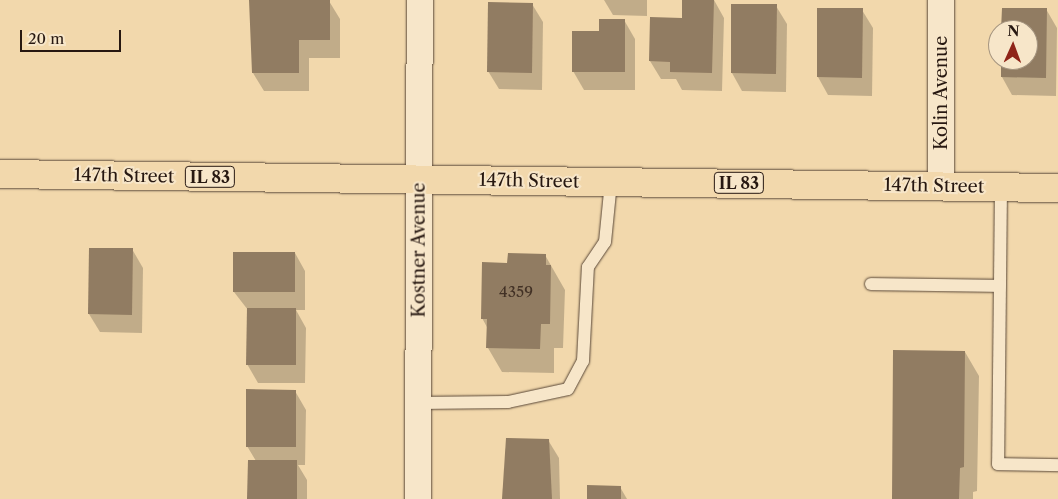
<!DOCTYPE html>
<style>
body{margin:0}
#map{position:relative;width:1058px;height:499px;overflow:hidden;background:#f2d8ac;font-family:"Libre Caslon Text",serif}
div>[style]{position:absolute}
.shadow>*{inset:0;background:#0003}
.building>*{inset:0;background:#917c62}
.roads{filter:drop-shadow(0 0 1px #5a4838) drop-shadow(0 0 1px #5a4838)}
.service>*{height:12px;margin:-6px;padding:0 6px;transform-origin:6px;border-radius:6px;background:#f7e6c9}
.minor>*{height:26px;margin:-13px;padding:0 13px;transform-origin:13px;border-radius:13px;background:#f7e6c9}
.primary>*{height:28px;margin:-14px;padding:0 14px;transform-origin:14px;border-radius:14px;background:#f2d8ac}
span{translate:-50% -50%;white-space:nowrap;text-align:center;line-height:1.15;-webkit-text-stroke:4px #f7e6c9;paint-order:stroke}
.number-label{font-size:15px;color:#423125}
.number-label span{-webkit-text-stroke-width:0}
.shield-label span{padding:1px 4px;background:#f7e6c9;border:1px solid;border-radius:4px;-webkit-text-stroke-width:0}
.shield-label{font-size:16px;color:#271811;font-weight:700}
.street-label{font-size:18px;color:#271811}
.north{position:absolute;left:988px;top:20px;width:50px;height:50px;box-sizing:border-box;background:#f7e6c9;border:1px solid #a4947f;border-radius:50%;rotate:2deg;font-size:14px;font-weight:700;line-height:20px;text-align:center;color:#271811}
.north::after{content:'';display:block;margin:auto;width:18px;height:22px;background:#8f2418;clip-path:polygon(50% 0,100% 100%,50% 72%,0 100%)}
.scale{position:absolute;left:20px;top:30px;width:101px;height:22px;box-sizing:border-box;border:2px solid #271811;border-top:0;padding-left:6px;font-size:15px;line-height:18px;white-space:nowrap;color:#271811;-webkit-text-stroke:4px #f7e6c9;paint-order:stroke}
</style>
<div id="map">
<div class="shadow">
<i style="clip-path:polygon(604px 0,647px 0,647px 16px,613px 15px)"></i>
<i style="clip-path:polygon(683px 0,714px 0,724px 18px,722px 91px,682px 90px,676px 79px,661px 79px,650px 61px,683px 19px)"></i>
<i style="clip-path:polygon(329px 1px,340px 19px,340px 58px,309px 58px,309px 91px,264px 91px,253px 73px)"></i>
<i style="clip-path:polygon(532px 4px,543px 22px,542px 90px,499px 89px,488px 71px)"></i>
<i style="clip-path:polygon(776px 6px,787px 24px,786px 92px,742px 91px,732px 73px)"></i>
<i style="clip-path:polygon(819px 9px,862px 10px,873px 28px,872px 96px,828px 95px,818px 77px)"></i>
<i style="clip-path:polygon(1046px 9px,1057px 28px,1056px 96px,1012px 95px,1002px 77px,1002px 60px,1028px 60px,1028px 30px,1003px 30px)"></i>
<i style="clip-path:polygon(624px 20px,635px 39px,635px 90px,584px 90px,573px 71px,600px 32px)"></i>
<i style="clip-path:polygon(90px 249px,132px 249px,143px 268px,142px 333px,100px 332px,89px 314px)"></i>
<i style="clip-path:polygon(295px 253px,305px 271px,305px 310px,296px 310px,306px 328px,305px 383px,258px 383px,247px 364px,248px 310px,234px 292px)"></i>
<i style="clip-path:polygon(545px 255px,565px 290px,563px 348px,554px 348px,554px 373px,502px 372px,488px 348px,488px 329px,482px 318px,509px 264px)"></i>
<i style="clip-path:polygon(965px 352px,979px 376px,977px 491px,973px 492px,973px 499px,893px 499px)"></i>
<i style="clip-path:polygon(295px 391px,306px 410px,305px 465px,298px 465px,307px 480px,307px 499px,248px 499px,256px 461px,247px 446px)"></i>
<i style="clip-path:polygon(548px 440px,559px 458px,560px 499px,504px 499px)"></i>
<i style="clip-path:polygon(620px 487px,627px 499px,588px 499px)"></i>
</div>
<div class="building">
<i style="clip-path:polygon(249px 0,330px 0,330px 40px,299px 40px,299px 73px,252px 73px)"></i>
<i style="clip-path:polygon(682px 0,714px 0,712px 73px,670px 72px,670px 62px,649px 61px,650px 17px,682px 18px)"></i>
<i style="clip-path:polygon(488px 2px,533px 3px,532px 73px,487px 72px)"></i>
<i style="clip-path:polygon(731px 4px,777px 4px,776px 74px,731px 73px)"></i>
<i style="clip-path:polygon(817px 8px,863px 8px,862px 78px,817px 77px)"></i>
<i style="clip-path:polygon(1002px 8px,1047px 8px,1046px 78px,1001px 77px,1001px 60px,1028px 60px,1028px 30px,1001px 30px)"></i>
<i style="clip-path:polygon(599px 19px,625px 19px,625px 72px,572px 72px,572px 31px,599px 31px)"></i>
<i style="clip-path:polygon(89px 248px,133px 248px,132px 315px,88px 314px)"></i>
<i style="clip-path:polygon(233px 252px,295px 252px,295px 292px,233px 292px)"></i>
<i style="clip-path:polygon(508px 253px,546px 254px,546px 265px,551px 265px,550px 324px,541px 324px,540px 349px,486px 348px,487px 319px,481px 319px,482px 262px,507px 263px)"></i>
<i style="clip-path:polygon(247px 308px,296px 308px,296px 365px,246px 365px)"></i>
<i style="clip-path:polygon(893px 350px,965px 351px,964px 467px,960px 468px,959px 499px,892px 499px)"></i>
<i style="clip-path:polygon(246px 389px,296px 390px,296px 447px,246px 447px)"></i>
<i style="clip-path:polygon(506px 438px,549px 439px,552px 499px,502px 499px)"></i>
<i style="clip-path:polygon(248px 460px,297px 460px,297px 499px,247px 499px)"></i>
<i style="clip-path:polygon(587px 485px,621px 486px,621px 499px,587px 499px)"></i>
</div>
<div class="roads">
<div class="service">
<i style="left:1001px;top:187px;width:277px;rotate:90.6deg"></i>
<i style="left:998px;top:464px;width:60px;rotate:1deg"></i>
<i style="left:871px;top:284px;width:129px;rotate:0.9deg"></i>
<i style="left:418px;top:403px;width:90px;rotate:-0.6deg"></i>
<i style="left:508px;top:402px;width:61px;rotate:-12.2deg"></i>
<i style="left:568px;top:389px;width:32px;rotate:-62deg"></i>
<i style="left:583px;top:361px;width:94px;rotate:-87deg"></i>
<i style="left:588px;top:267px;width:30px;rotate:-56deg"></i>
<i style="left:605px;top:242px;width:60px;rotate:-84.3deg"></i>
</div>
<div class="minor">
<i style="left:941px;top:186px;width:186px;rotate:-90deg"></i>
<i style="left:418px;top:499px;width:499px;rotate:-89.8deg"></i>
</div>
<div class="primary">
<i style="left:0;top:174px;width:1058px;rotate:0.76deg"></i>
</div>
</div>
<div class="number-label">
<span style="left:516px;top:292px">4359</span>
</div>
<div class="shield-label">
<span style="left:210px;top:177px">IL 83</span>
<span style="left:739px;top:183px">IL 83</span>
</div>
<div class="street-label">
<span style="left:941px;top:93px;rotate:-90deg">Kolin Avenue</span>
<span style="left:124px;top:176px;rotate:1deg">147th Street</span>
<span style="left:529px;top:181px;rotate:1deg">147th Street</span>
<span style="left:934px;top:186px;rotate:1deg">147th Street</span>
<span style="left:419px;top:250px;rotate:-90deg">Kostner Avenue</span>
</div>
<div class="north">N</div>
<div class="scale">20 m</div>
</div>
